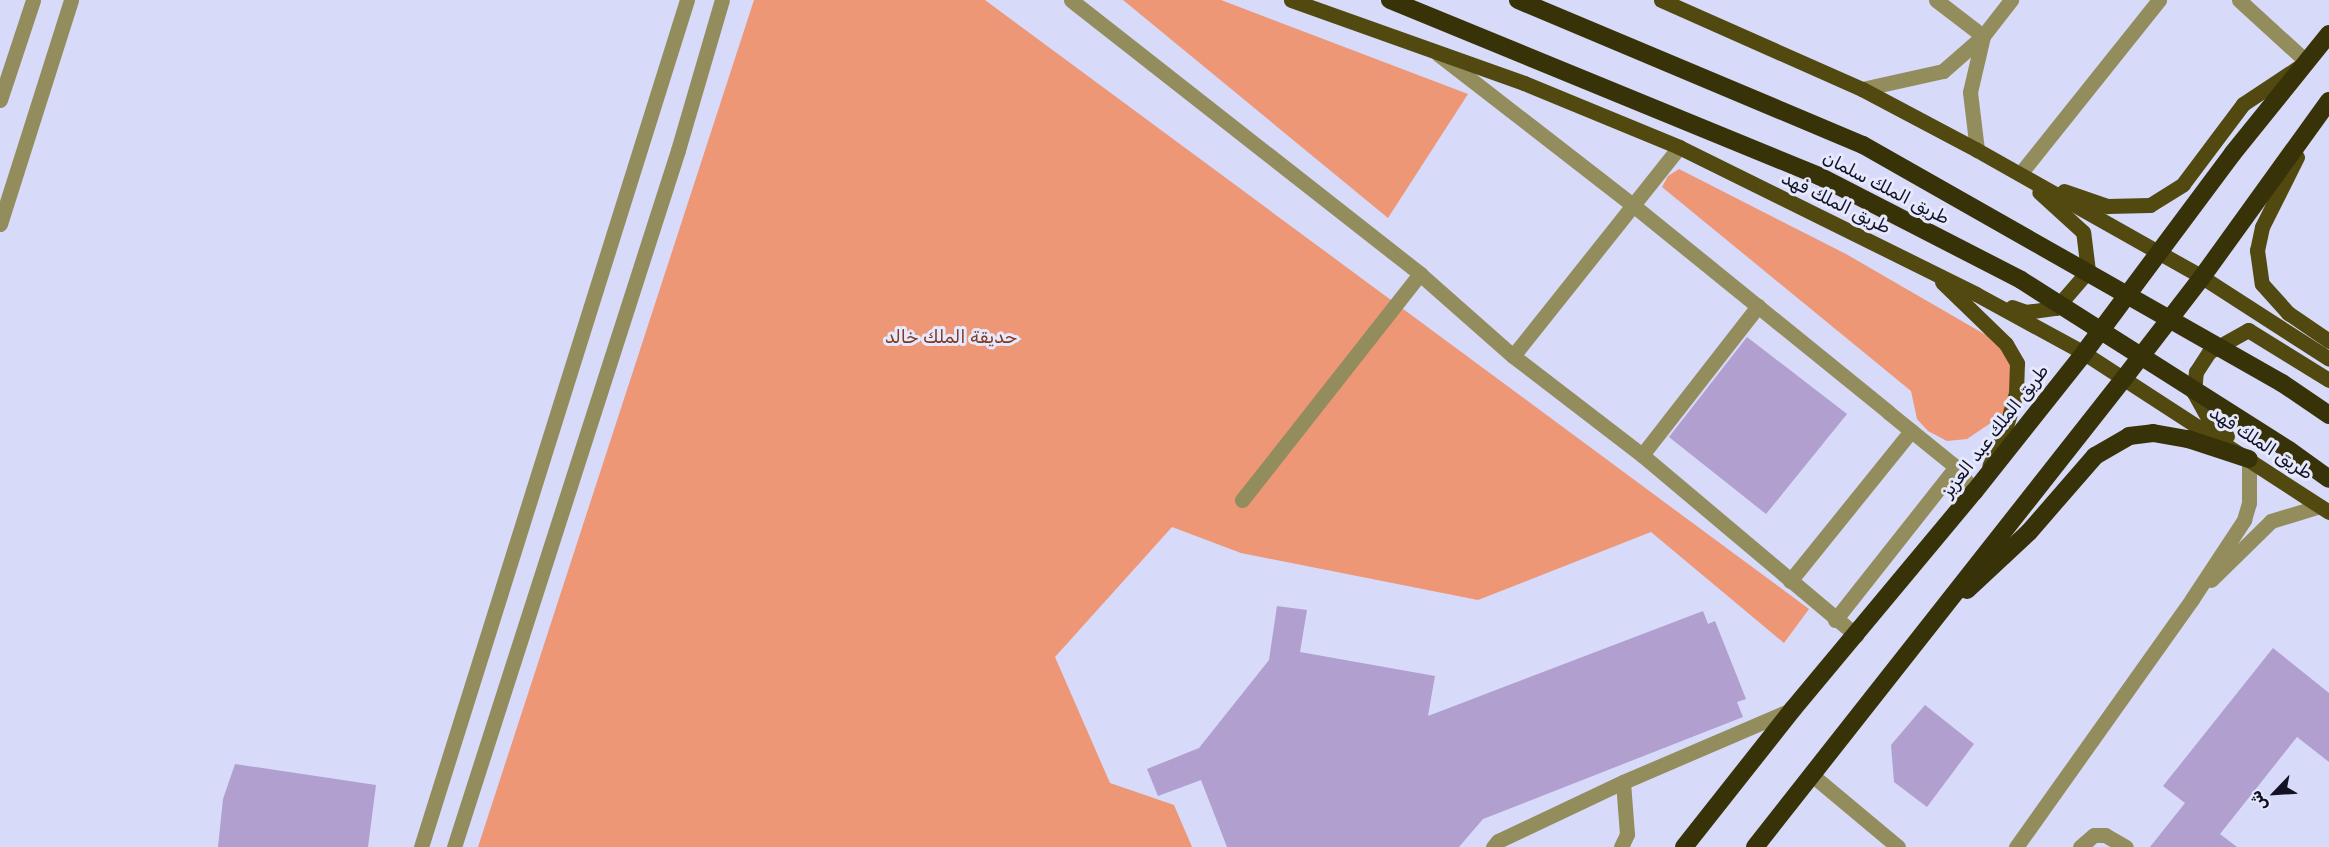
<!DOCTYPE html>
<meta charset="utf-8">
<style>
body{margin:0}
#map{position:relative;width:2329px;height:847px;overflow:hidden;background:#d7daf9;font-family:Rubik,Cairo,sans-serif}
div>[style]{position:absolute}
.green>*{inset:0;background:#ed9777}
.building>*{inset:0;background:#b19fcf}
.minor>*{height:15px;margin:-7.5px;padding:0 7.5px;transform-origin:7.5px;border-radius:7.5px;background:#938c5d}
.major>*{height:15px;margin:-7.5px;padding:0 7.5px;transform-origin:7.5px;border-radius:7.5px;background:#514910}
.highway>*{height:18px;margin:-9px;padding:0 9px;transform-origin:9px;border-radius:9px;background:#383208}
.highway-bridge>*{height:18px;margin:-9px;padding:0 9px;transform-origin:9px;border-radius:9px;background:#383208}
span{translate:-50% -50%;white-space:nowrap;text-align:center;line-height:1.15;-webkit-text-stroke:6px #e6e8fd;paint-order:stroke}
.street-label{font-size:18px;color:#121224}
.park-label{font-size:18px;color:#80391d}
.north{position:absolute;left:2245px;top:763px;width:60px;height:60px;-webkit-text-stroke:4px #e6e8fd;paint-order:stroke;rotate:245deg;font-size:16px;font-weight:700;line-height:24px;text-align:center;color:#121224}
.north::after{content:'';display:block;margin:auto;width:21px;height:27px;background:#121224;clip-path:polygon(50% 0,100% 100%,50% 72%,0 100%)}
</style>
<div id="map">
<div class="green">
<i style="clip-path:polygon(754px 0,985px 0,1809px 609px,1784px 643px,1651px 532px,1478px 600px,1241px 553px,1172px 527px,1055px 657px,1110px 783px,1174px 805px,1192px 847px,478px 847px)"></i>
<i style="clip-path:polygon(1123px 0,1221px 0,1468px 94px,1388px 218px)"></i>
<i style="clip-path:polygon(1679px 169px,1846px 254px,1998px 342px,2011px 366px,2009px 406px,1998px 418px,1967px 439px,1947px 441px,1928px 431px,1917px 419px,1911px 391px,1662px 187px,1668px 176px)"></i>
</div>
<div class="building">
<i style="clip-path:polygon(1747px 337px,1847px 414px,1766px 514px,1669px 437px)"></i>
<i style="clip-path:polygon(1277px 606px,1307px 610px,1300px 652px,1435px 676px,1428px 716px,1703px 611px,1708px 624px,1715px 621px,1746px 699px,1737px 702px,1743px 717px,1483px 819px,1459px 847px,1227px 847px,1201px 780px,1158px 796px,1147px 769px,1199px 748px,1269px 660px)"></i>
<i style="clip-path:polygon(2273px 648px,2329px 693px,2329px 762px,2297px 737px,2220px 834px,2237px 847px,2150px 847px,2185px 803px,2163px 786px)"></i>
<i style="clip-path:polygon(1925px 705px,1974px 744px,1927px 807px,1894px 782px,1891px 745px)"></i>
<i style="clip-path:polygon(235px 764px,376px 785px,368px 847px,218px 847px,223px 799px)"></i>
</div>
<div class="minor">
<i style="left:1071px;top:0;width:444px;rotate:38.1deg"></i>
<i style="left:1420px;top:274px;width:124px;rotate:41.4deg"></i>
<i style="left:1513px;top:356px;width:163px;rotate:37.5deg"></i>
<i style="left:1642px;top:455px;width:280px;rotate:40.1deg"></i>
<i style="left:1936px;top:0;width:59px;rotate:37.5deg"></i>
<i style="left:2239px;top:0;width:92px;rotate:42.4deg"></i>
<i style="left:1438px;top:54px;width:248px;rotate:37.8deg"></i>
<i style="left:1634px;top:206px;width:327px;rotate:39deg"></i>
<i style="left:1888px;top:412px;width:87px;rotate:39deg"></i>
<i style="left:1956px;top:467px;width:31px;rotate:54deg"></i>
<i style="left:1862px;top:89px;width:83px;rotate:-12.5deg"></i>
<i style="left:1943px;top:71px;width:53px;rotate:-41.2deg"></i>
<i style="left:0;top:100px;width:105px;rotate:-71.7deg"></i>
<i style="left:1977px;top:150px;width:58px;rotate:-96.9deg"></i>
<i style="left:1970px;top:92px;width:57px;rotate:-76.9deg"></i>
<i style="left:1983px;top:36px;width:46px;rotate:-52.1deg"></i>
<i style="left:2020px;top:174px;width:223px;rotate:-51.4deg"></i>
<i style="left:0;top:224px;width:235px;rotate:-72.4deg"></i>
<i style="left:1513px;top:356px;width:267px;rotate:-51.5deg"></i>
<i style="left:1642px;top:455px;width:189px;rotate:-52.1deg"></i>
<i style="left:1242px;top:500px;width:288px;rotate:-51.8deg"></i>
<i style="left:2211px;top:580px;width:84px;rotate:-44.5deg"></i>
<i style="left:2271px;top:521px;width:51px;rotate:-17deg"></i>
<i style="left:1790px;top:581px;width:193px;rotate:-51.1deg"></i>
<i style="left:1835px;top:620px;width:195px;rotate:-51.7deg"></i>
<i style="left:1812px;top:775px;width:112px;rotate:39.9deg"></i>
<i style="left:421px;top:847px;width:888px;rotate:-72.57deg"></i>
<i style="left:454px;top:847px;width:732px;rotate:-72.18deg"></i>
<i style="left:678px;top:150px;width:156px;rotate:-73.7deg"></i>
<i style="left:1493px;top:847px;width:8px;rotate:-50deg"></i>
<i style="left:1498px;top:841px;width:138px;rotate:-25.3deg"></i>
<i style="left:1623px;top:782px;width:185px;rotate:-23.2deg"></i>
<i style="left:1621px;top:847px;width:14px;rotate:-65deg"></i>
<i style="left:1627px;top:834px;width:52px;rotate:-94.4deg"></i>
<i style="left:2016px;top:847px;width:304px;rotate:-54.6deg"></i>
<i style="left:2192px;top:599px;width:95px;rotate:-56.6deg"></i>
<i style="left:2244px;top:520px;width:18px;rotate:-74deg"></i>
<i style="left:2249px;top:503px;width:44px;rotate:-90deg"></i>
<i style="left:2080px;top:847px;width:18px;rotate:-41deg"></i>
<i style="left:2094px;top:835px;width:11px"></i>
<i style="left:2105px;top:835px;width:24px;rotate:30deg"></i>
</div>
<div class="major">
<i style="left:1291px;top:0;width:247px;rotate:19.6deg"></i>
<i style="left:1524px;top:83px;width:168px;rotate:22.4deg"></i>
<i style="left:1679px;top:147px;width:331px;rotate:26.3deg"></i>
<i style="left:1976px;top:294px;width:123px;rotate:28.6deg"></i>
<i style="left:2084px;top:353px;width:292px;rotate:33deg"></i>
<i style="left:1661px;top:0;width:220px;rotate:23.9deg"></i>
<i style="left:1862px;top:89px;width:130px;rotate:27.9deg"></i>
<i style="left:1977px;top:150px;width:258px;rotate:29.4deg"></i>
<i style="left:2202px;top:277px;width:151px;rotate:32.8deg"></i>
<i style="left:2297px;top:157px;width:78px;rotate:116.6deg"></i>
<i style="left:2262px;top:227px;width:24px;rotate:102deg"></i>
<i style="left:2257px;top:250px;width:34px;rotate:82deg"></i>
<i style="left:2262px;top:284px;width:39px;rotate:48deg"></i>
<i style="left:2288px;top:313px;width:50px;rotate:34.3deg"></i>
<i style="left:2064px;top:191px;width:46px;rotate:19.2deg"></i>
<i style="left:2107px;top:206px;width:43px;rotate:-1.3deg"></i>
<i style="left:2150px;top:205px;width:39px;rotate:-32deg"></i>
<i style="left:2183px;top:184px;width:100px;rotate:-53.1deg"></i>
<i style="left:2243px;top:104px;width:67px;rotate:-33.5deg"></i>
<i style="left:1942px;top:282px;width:89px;rotate:44.1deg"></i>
<i style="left:2006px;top:344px;width:22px;rotate:60deg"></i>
<i style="left:2017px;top:363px;width:30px;rotate:92deg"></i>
<i style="left:2016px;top:393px;width:42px;rotate:106.7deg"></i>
<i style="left:2004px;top:433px;width:36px;rotate:114deg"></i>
<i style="left:2012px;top:307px;width:15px;rotate:20deg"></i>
<i style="left:2026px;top:312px;width:30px;rotate:-8deg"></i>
<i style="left:2056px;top:308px;width:49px;rotate:-49.1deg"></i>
<i style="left:2088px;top:271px;width:39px;rotate:-97deg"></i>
<i style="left:2083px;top:232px;width:59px;rotate:-137.7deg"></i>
<i style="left:2227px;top:436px;width:26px;rotate:-137deg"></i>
<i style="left:2208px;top:418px;width:29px;rotate:-119deg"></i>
<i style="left:2194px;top:393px;width:21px;rotate:-85deg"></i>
<i style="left:2196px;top:372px;width:24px;rotate:-57deg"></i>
<i style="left:2209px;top:352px;width:45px;rotate:-29.4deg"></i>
<i style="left:2248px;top:330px;width:95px;rotate:31.7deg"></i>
</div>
<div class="highway">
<i style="left:1967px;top:590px;width:85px;rotate:-43.1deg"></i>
<i style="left:2029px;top:532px;width:101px;rotate:-49deg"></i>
<i style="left:2095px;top:456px;width:39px;rotate:-30deg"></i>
<i style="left:2129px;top:436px;width:24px;rotate:-7deg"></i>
<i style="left:2153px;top:433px;width:36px;rotate:10deg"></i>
<i style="left:2188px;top:439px;width:64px;rotate:18.2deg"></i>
<i style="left:1684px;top:847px;width:176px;rotate:-51.7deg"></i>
<i style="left:1793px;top:709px;width:283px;rotate:-50.2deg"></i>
<i style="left:1974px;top:492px;width:177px;rotate:-51.6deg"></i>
<i style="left:2084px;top:353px;width:249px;rotate:-53.3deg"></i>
<i style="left:2233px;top:153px;width:153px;rotate:-51.1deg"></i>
<i style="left:1755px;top:847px;width:598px;rotate:-51.79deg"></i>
<i style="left:2125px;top:377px;width:126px;rotate:-52.4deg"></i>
<i style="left:2202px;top:277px;width:217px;rotate:-54.2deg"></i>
</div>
<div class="highway-bridge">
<i style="left:1390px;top:0;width:464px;rotate:22.3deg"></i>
<i style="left:1819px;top:176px;width:227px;rotate:27.2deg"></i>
<i style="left:2021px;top:280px;width:317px;rotate:32.4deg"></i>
<i style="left:2289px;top:450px;width:49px;rotate:35.9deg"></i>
<i style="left:1518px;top:0;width:374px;rotate:22.8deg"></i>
<i style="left:1863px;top:145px;width:482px;rotate:29.6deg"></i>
<i style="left:2282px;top:383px;width:57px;rotate:34.2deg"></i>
</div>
<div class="street-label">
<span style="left:1886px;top:188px;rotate:27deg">طريق الملك سلمان</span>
<span style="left:1836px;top:203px;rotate:26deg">طريق الملك فهد</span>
<span style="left:1995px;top:431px;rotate:-52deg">طريق الملك عبد العزيز</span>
<span style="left:2261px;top:443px;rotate:33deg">طريق الملك فهد</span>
</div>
<div class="park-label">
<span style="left:951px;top:337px">حديقة الملك خالد</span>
</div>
<div class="north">ش</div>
</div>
